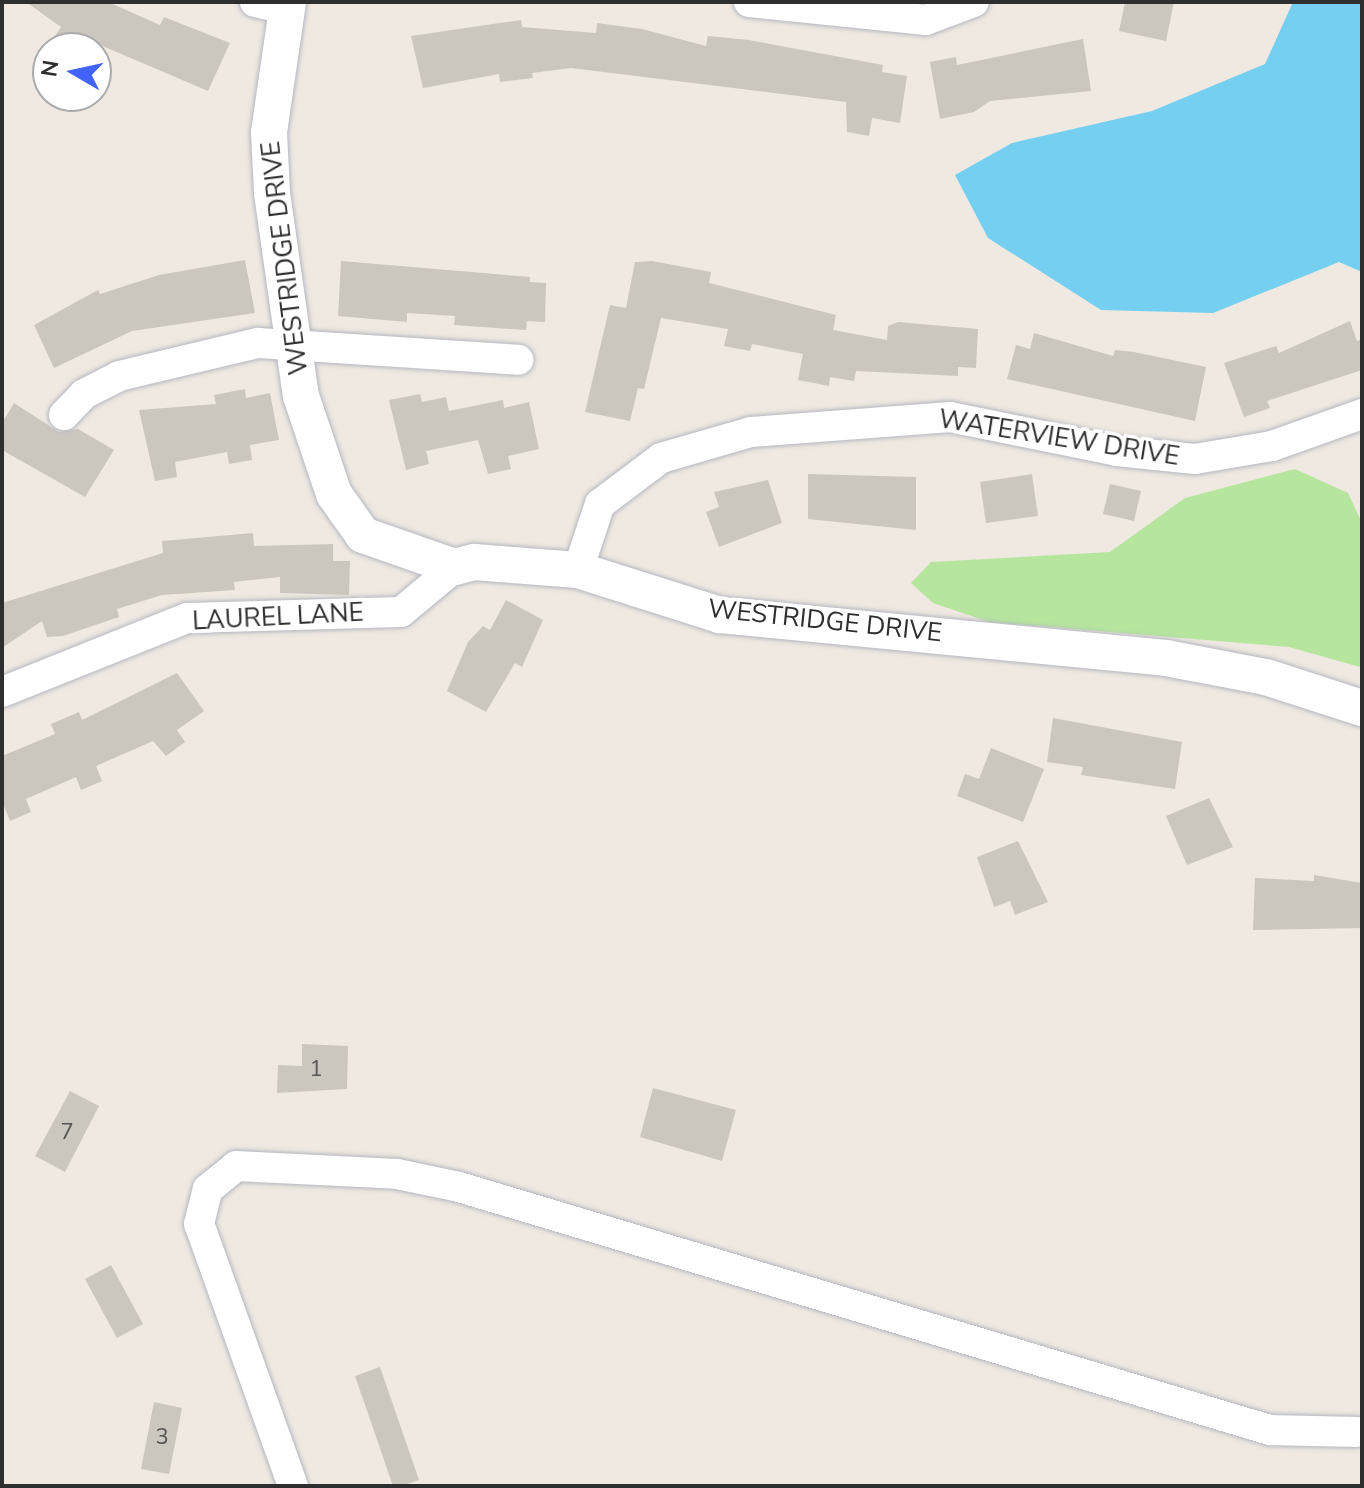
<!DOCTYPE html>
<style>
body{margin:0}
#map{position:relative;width:1364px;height:1488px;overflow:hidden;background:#efe9e1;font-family:"Nunito Sans",sans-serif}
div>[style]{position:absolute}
.green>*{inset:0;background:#b6e59e}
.water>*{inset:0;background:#75cff0}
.building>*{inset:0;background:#cbc7bf}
.roads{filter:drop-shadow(0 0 2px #b4b7c1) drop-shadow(0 0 2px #b4b7c1)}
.minor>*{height:30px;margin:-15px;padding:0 15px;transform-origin:15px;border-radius:15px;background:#fff}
.tertiary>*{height:36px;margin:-18px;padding:0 18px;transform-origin:18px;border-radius:18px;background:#fff}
span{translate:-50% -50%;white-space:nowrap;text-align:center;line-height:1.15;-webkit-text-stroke:7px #fff;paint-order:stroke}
.number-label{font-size:22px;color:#555452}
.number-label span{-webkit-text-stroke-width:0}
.street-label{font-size:26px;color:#2e2e2e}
.frame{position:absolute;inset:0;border:4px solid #2e2e2e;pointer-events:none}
.north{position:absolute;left:32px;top:32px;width:80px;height:80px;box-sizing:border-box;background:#fff;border:2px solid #ababab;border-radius:50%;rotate:279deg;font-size:22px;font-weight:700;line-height:32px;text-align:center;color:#2e2e2e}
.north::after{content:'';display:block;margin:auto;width:28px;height:36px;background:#4264fb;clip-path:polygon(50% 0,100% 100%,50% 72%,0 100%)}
</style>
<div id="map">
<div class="green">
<i style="clip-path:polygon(1295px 469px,1348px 493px,1362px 523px,1360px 667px,1289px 647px,989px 622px,933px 603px,911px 583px,931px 562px,1110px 552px,1185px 498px)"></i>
</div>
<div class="water">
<i style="clip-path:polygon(1293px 2px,1362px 2px,1362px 272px,1339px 262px,1213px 313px,1101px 310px,988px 238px,955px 175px,1012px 143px,1152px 111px,1265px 64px)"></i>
</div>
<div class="building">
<i style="clip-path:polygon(26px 2px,108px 2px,160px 25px,164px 17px,230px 43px,208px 91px,86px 39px,79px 48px,47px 48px,61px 27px)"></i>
<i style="clip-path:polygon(1125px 2px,1174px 2px,1166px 41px,1119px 31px)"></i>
<i style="clip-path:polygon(521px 20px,522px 27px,596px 33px,597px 23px,642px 29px,706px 46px,708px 36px,749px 40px,883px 65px,882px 72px,907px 76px,900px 123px,872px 118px,869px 136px,847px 132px,846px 102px,571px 68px,532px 73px,533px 78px,500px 82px,499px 74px,423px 88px,411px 36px)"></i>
<i style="clip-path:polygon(1083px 39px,1091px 91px,990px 101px,974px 112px,940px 119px,930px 62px,956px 57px,957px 65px)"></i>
<i style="clip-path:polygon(245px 260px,255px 313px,132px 331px,54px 368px,34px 325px,98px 290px,100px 294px,159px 275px)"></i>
<i style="clip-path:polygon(341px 261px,530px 277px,530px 282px,546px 283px,545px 322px,527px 321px,526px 330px,454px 325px,455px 316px,407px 313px,407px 322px,338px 316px)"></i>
<i style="clip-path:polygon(652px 261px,711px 272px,709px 283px,836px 315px,833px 330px,887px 340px,888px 326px,898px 322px,978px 329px,976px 368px,958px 367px,958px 376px,856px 371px,854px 381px,830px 377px,829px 386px,798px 380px,803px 354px,752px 344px,750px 351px,724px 346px,728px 329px,661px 318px,644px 389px,638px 388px,630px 421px,585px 412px,610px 305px,626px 308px,635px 262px)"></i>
<i style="clip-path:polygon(1350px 321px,1357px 341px,1362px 339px,1362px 370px,1267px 401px,1270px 408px,1244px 417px,1224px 363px,1276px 346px,1279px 353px)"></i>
<i style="clip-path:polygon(1034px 333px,1113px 356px,1115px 350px,1134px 352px,1206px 367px,1195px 421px,1007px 379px,1016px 345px,1030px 349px)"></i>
<i style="clip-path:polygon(245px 389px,246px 398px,270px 393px,279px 440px,250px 445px,252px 460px,229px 464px,227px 452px,175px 462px,177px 477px,155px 481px,139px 410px,216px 404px,214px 395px)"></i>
<i style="clip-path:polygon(420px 394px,422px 402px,446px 397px,449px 411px,503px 400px,504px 408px,529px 402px,539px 449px,508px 456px,511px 469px,488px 474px,478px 440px,426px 451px,429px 464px,406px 470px,389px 400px)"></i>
<i style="clip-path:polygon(14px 403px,59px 432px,78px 429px,114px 450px,85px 497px,2px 450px,2px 423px)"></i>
<i style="clip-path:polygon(808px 474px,916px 477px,916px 530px,808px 519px)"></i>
<i style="clip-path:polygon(1032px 474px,1038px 516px,986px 523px,980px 482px)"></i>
<i style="clip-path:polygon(768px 480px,782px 523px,719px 547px,706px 512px,719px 507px,714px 492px)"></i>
<i style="clip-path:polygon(1110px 484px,1141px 491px,1134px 521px,1103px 514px)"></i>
<i style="clip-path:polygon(253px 533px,254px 546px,333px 544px,333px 561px,350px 561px,349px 595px,280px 593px,280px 577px,234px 582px,235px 590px,162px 595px,117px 609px,119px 617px,63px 636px,47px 637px,42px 621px,2px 648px,2px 603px,163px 553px,162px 541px)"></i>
<i style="clip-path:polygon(506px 600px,543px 620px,522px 667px,515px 663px,486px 712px,447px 691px,468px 642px,483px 626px,490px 630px)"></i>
<i style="clip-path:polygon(177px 673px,204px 711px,177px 730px,185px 742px,166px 756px,153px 741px,96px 766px,102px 781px,81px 790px,76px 777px,26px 799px,31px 812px,10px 821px,2px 801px,2px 756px,55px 734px,51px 724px,79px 712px,82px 720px)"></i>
<i style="clip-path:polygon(1053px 718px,1182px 742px,1175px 789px,1081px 775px,1083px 767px,1047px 762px)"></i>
<i style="clip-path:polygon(991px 748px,1044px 769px,1023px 822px,957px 796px,965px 774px,979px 779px)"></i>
<i style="clip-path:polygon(1209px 798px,1233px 847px,1187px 865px,1166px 816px)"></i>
<i style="clip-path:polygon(1018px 841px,1048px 902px,1015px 915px,1010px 901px,994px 907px,977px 857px)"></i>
<i style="clip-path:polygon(1314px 875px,1362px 883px,1362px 928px,1253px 930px,1255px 878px,1314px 881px)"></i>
<i style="clip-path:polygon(302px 1044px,348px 1046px,347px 1089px,277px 1093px,278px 1065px,302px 1066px)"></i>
<i style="clip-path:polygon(653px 1088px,736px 1110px,722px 1161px,640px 1137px)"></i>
<i style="clip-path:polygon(70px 1091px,99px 1106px,65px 1172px,35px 1156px)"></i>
<i style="clip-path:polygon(111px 1265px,143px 1324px,117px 1338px,85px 1279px)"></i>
<i style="clip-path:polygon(380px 1367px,419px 1480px,401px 1486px,393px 1486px,355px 1376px)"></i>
<i style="clip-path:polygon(154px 1402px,182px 1408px,169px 1474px,141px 1469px)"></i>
</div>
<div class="roads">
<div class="minor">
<i style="left:255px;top:2px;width:32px;rotate:13deg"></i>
<i style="left:749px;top:2px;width:178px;rotate:5.8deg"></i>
<i style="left:926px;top:20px;width:51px;rotate:-20.6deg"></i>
<i style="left:64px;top:415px;width:29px;rotate:-46deg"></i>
<i style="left:84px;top:394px;width:39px;rotate:-27deg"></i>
<i style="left:119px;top:376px;width:143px;rotate:-13.4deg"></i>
<i style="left:258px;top:343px;width:261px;rotate:3.7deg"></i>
<i style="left:578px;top:570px;width:70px;rotate:-71.6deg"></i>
<i style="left:600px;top:504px;width:76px;rotate:-37deg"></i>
<i style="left:661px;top:458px;width:94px;rotate:-16.1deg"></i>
<i style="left:751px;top:432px;width:200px;rotate:-4.3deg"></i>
<i style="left:950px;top:417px;width:170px;rotate:11.5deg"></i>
<i style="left:1117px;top:451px;width:78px;rotate:5.9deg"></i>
<i style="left:1195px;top:459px;width:78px;rotate:-9.6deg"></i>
<i style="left:1272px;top:446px;width:96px;rotate:-19.6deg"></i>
<i style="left:2px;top:692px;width:199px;rotate:-21.8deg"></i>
<i style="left:187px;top:618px;width:214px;rotate:-1.6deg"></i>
<i style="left:401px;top:612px;width:70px;rotate:-39.8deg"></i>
<i style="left:293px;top:1486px;width:278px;rotate:-109.7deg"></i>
<i style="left:199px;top:1224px;width:36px;rotate:-76deg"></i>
<i style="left:208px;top:1189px;width:36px;rotate:-39deg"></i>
<i style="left:236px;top:1166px;width:161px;rotate:2.8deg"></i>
<i style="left:397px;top:1174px;width:63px;rotate:11.8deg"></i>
<i style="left:459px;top:1187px;width:847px;rotate:16.68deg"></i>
<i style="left:1270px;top:1430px;width:87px;rotate:1.3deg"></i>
</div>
<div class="tertiary">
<i style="left:288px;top:2px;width:132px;rotate:98.3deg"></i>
<i style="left:269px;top:133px;width:60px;rotate:87.1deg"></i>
<i style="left:272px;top:193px;width:205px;rotate:81.9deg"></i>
<i style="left:301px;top:396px;width:103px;rotate:71.4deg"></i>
<i style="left:334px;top:494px;width:50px;rotate:54.7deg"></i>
<i style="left:363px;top:535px;width:97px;rotate:19.2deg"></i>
<i style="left:455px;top:567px;width:20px;rotate:-15deg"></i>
<i style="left:474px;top:562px;width:104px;rotate:4.4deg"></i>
<i style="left:578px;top:570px;width:149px;rotate:17.6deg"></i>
<i style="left:720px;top:615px;width:448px;rotate:5.5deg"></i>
<i style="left:1166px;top:658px;width:102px;rotate:10.8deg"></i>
<i style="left:1266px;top:677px;width:101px;rotate:17.9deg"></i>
</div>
</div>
<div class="number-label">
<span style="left:316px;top:1070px">1</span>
<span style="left:67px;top:1133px">7</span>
<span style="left:162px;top:1438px">3</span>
</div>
<div class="street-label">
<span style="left:285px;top:258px;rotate:-97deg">WESTRIDGE DRIVE</span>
<span style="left:1059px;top:438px;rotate:9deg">WATERVIEW DRIVE</span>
<span style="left:278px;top:617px;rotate:-3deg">LAUREL LANE</span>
<span style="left:825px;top:621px;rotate:6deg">WESTRIDGE DRIVE</span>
</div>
<div class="frame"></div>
<div class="north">N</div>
</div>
